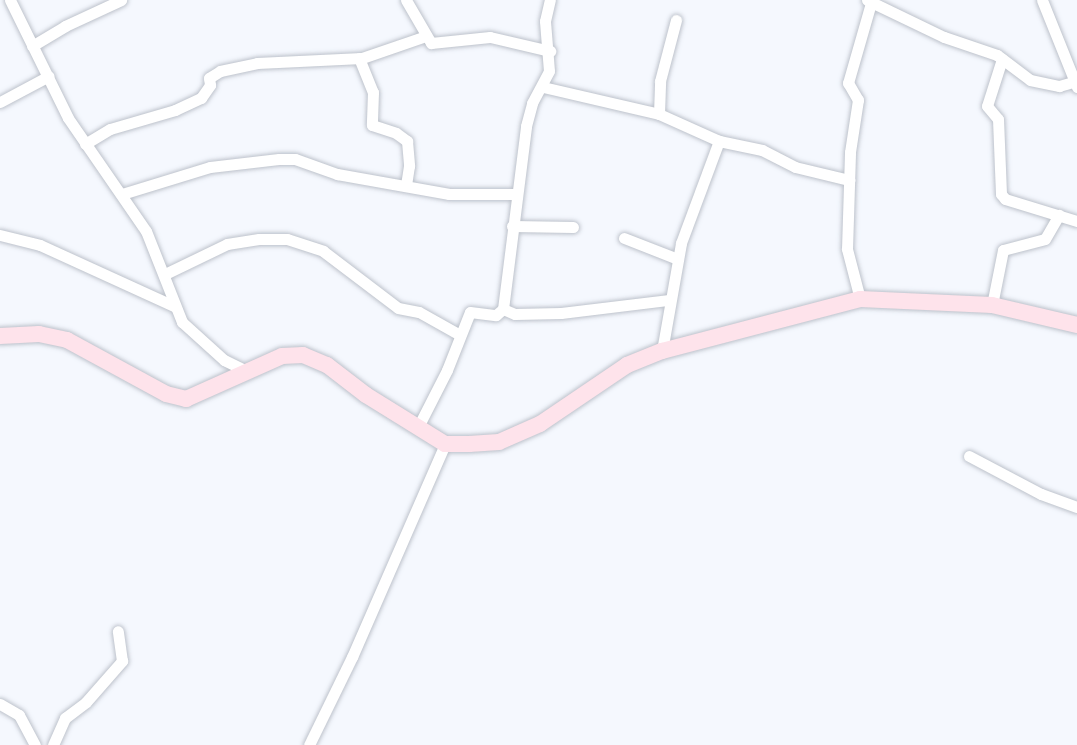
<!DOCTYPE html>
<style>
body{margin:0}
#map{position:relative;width:1077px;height:745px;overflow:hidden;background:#f5f8fe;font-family:"Open Sans",sans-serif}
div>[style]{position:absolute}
.roads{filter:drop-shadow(0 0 2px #bdc2cb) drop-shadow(0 0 2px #bdc2cb)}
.minor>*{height:11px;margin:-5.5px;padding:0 5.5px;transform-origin:5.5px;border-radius:5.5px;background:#fff}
.secondary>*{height:16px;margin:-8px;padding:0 8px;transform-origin:8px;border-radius:8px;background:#fee3eb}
span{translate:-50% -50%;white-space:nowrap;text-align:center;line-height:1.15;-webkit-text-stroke:8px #f5f8fe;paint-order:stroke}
</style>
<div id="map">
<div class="roads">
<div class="minor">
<i style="left:10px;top:0;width:131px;rotate:63.8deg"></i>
<i style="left:68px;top:118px;width:137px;rotate:55.4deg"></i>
<i style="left:146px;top:231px;width:98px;rotate:68.4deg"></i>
<i style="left:182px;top:322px;width:57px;rotate:42.1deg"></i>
<i style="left:224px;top:360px;width:25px;rotate:26deg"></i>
<i style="left:406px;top:0;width:50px;rotate:59.8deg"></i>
<i style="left:431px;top:43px;width:59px;rotate:-5.8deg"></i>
<i style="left:490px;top:37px;width:62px;rotate:13.1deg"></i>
<i style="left:867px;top:0;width:85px;rotate:25.7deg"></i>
<i style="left:944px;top:37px;width:56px;rotate:18.8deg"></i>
<i style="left:997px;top:55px;width:41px;rotate:37.1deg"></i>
<i style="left:1030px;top:80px;width:30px;rotate:12deg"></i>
<i style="left:1059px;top:86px;width:19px;rotate:-16deg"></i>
<i style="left:1042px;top:0;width:94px;rotate:68.1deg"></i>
<i style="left:32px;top:46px;width:39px;rotate:-31deg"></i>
<i style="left:65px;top:26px;width:62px;rotate:-24.9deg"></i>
<i style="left:359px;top:58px;width:37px;rotate:68deg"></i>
<i style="left:373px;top:92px;width:33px;rotate:92deg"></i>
<i style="left:372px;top:125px;width:25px;rotate:18deg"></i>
<i style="left:396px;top:133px;width:14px;rotate:36deg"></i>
<i style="left:407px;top:141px;width:25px;rotate:85deg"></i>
<i style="left:409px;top:166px;width:19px;rotate:99deg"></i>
<i style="left:1002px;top:59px;width:49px;rotate:107.7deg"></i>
<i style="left:987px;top:106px;width:17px;rotate:50deg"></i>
<i style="left:998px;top:119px;width:75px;rotate:87.7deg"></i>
<i style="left:1001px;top:194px;width:6px;rotate:51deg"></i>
<i style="left:1005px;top:199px;width:75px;rotate:17deg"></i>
<i style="left:543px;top:87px;width:119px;rotate:13.1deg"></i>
<i style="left:659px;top:114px;width:66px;rotate:24.2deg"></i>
<i style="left:719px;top:141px;width:44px;rotate:11.8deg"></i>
<i style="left:762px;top:150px;width:37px;rotate:27deg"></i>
<i style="left:795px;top:167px;width:56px;rotate:13.5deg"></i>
<i style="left:0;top:102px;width:55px;rotate:-28deg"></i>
<i style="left:659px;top:114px;width:33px;rotate:-88deg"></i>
<i style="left:660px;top:81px;width:63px;rotate:-75.3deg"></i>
<i style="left:85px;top:144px;width:29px;rotate:-31deg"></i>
<i style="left:110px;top:129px;width:68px;rotate:-16.3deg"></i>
<i style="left:175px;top:110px;width:29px;rotate:-25deg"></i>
<i style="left:201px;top:98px;width:16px;rotate:-55deg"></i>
<i style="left:210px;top:85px;width:7px;rotate:-98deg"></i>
<i style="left:209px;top:78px;width:13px;rotate:-32deg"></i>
<i style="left:220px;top:71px;width:38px;rotate:-12deg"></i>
<i style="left:257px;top:63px;width:105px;rotate:-2.7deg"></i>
<i style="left:362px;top:58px;width:68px;rotate:-19deg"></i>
<i style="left:122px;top:194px;width:92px;rotate:-17.1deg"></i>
<i style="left:210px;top:167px;width:69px;rotate:-6.6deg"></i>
<i style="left:279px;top:159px;width:16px"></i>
<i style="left:295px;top:159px;width:45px;rotate:19.7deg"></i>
<i style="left:337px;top:174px;width:114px;rotate:10.1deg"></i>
<i style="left:449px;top:194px;width:66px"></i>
<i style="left:512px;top:226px;width:61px;rotate:0.9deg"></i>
<i style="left:0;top:235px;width:41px;rotate:14deg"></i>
<i style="left:40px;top:245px;width:147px;rotate:24.5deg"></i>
<i style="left:624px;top:238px;width:58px;rotate:21.3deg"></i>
<i style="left:165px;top:274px;width:69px;rotate:-25.8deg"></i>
<i style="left:227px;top:244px;width:32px;rotate:-9deg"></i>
<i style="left:259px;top:239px;width:28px"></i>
<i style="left:287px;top:239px;width:38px;rotate:18deg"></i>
<i style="left:323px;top:251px;width:94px;rotate:37.2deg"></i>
<i style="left:398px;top:308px;width:21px;rotate:11deg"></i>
<i style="left:419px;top:312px;width:47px;rotate:29.3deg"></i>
<i style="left:860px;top:299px;width:52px;rotate:-104.6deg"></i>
<i style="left:847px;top:249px;width:97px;rotate:-88.2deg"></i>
<i style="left:850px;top:152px;width:53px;rotate:-81.3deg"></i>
<i style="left:858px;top:100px;width:20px;rotate:-120deg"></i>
<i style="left:848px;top:83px;width:83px;rotate:-74deg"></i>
<i style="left:992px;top:305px;width:56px;rotate:-78.7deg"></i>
<i style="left:1003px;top:250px;width:43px;rotate:-14.7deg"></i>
<i style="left:1045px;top:239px;width:28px;rotate:-60deg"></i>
<i style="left:503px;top:309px;width:13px;rotate:23deg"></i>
<i style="left:515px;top:314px;width:46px;rotate:-1.2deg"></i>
<i style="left:561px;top:313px;width:109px;rotate:-6.9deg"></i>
<i style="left:662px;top:351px;width:110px;rotate:-80deg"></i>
<i style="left:681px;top:243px;width:109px;rotate:-69.6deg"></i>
<i style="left:418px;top:427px;width:64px;rotate:-63deg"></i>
<i style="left:447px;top:370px;width:62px;rotate:-68.4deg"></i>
<i style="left:470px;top:312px;width:26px;rotate:7deg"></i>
<i style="left:496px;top:315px;width:9px;rotate:-41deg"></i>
<i style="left:503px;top:309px;width:184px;rotate:-82.8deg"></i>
<i style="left:526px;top:126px;width:24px;rotate:-75deg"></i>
<i style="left:532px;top:103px;width:36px;rotate:-62deg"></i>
<i style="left:549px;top:71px;width:50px;rotate:-94.6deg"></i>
<i style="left:545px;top:21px;width:22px;rotate:-77deg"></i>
<i style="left:969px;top:456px;width:81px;rotate:27.8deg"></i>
<i style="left:1041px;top:494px;width:38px;rotate:20deg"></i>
<i style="left:0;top:704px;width:22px;rotate:30deg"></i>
<i style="left:19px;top:715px;width:34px;rotate:62deg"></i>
<i style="left:53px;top:745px;width:30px;rotate:-66deg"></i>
<i style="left:65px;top:718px;width:26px;rotate:-37deg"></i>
<i style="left:86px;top:702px;width:55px;rotate:-48.7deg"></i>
<i style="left:122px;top:661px;width:30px;rotate:-98deg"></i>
<i style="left:309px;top:745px;width:98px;rotate:-64deg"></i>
<i style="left:352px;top:657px;width:232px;rotate:-66.4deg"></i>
</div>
<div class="secondary">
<i style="left:0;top:336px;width:39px;rotate:-3deg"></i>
<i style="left:39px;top:334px;width:29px;rotate:12deg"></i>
<i style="left:67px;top:340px;width:113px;rotate:28.6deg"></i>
<i style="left:166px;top:394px;width:21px;rotate:14deg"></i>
<i style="left:186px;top:399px;width:105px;rotate:-24.1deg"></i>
<i style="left:282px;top:356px;width:21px;rotate:-3deg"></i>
<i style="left:303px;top:355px;width:26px;rotate:23deg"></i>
<i style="left:327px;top:365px;width:49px;rotate:37.6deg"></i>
<i style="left:366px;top:395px;width:93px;rotate:31.8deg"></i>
<i style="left:445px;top:444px;width:24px"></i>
<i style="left:469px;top:444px;width:30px;rotate:-4deg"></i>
<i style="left:499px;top:442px;width:45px;rotate:-23.7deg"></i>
<i style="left:540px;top:424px;width:105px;rotate:-34.1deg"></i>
<i style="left:627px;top:365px;width:38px;rotate:-22deg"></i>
<i style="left:662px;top:351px;width:205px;rotate:-14.7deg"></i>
<i style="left:860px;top:299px;width:132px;rotate:2.6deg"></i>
<i style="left:992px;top:305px;width:87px;rotate:13.2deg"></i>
</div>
</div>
</div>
